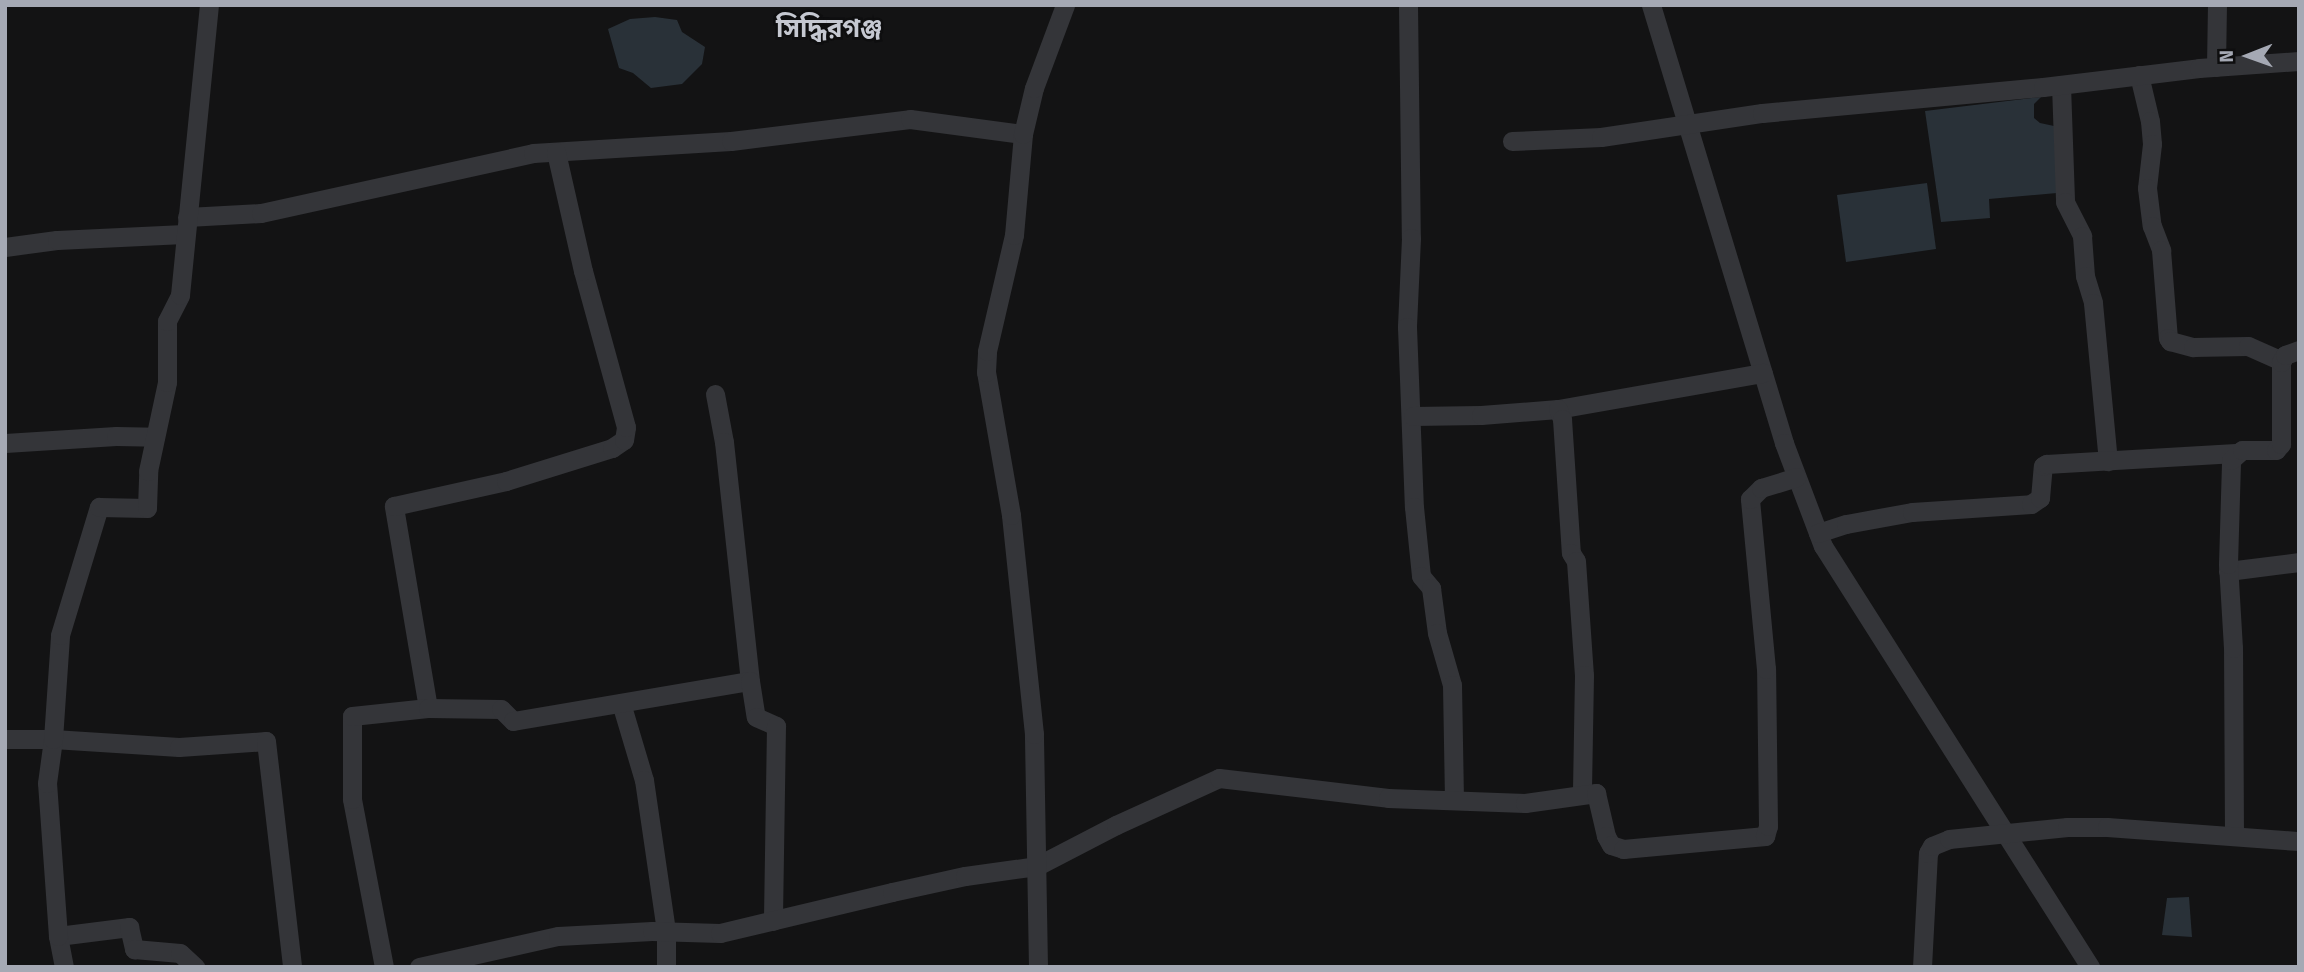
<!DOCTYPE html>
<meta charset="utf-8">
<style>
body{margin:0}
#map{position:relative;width:2304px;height:972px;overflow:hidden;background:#131314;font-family:"Fira Sans","Noto Sans Bengali",sans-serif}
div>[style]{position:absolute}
.water>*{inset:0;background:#293138}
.minor>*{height:19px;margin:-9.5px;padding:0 9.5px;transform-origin:9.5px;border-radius:9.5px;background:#343539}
span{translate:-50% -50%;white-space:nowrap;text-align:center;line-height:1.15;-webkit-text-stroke:5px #0e0e0f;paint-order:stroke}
.district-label{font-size:26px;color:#c5c8d1;font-weight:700}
.frame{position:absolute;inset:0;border:7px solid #a5a9b4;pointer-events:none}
.north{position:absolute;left:2213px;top:21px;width:70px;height:70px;-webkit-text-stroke:5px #0e0e0f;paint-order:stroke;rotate:269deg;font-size:19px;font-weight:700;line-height:28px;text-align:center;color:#a5a9b4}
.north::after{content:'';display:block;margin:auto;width:24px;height:32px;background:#a5a9b4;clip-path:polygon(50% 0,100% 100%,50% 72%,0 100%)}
</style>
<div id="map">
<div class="water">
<i style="clip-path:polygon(655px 17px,677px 20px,682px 32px,705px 47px,702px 64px,682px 84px,651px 88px,633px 73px,619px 68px,608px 29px,630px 19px)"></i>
<i style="clip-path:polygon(2041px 97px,2034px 104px,2034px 118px,2040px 123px,2054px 126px,2057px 193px,1989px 199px,1990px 218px,1941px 222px,1925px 111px)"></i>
<i style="clip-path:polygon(1927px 183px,1936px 249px,1846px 262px,1837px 195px)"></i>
<i style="clip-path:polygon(2189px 897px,2192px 937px,2162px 935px,2167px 898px)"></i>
</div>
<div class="minor">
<i style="left:1408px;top:5px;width:233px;rotate:89.3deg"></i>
<i style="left:1411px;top:238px;width:89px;rotate:92.6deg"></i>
<i style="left:1407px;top:327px;width:180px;rotate:87.8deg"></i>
<i style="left:1414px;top:507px;width:69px;rotate:84.2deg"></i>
<i style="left:1421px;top:576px;width:16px;rotate:50deg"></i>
<i style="left:1431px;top:588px;width:45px;rotate:82.4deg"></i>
<i style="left:1437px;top:633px;width:54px;rotate:73.9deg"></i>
<i style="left:1452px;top:685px;width:113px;rotate:89deg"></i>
<i style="left:1651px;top:5px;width:458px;rotate:73.1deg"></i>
<i style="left:1784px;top:443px;width:110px;rotate:69.3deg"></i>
<i style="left:1823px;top:546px;width:499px;rotate:57.6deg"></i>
<i style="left:2216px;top:67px;width:62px;rotate:-89.1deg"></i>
<i style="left:2139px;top:75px;width:47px;rotate:76.6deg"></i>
<i style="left:2150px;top:121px;width:23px;rotate:85deg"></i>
<i style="left:2152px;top:144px;width:44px;rotate:96.5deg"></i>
<i style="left:2147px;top:188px;width:38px;rotate:83deg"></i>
<i style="left:2152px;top:226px;width:26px;rotate:69deg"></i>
<i style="left:2161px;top:250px;width:88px;rotate:85.5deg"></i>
<i style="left:2168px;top:338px;width:4px;rotate:56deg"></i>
<i style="left:2170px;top:341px;width:24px;rotate:15deg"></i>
<i style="left:2193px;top:347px;width:55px;rotate:-1deg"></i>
<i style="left:2248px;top:346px;width:37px;rotate:24deg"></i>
<i style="left:2061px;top:85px;width:117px;rotate:88deg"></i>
<i style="left:2065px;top:202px;width:38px;rotate:63deg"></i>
<i style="left:2082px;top:236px;width:40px;rotate:85.7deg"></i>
<i style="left:2085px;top:276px;width:28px;rotate:73deg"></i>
<i style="left:2093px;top:303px;width:159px;rotate:84.6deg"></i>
<i style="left:1512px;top:141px;width:89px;rotate:-2.6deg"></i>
<i style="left:1601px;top:137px;width:163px;rotate:-8.5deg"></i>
<i style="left:1762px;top:113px;width:282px;rotate:-5.3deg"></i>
<i style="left:2043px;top:87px;width:157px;rotate:-6.9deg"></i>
<i style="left:2199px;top:68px;width:100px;rotate:-4deg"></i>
<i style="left:187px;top:217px;width:74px;rotate:-3.1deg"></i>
<i style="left:261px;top:213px;width:279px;rotate:-12.4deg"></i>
<i style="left:533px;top:153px;width:198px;rotate:-3.5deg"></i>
<i style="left:731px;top:141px;width:180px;rotate:-7deg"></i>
<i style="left:910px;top:119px;width:114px;rotate:7.6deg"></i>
<i style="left:5px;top:247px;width:52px;rotate:-7.7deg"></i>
<i style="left:57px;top:240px;width:127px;rotate:-2.7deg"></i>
<i style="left:715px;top:394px;width:49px;rotate:79.4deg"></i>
<i style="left:724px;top:442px;width:240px;rotate:83.8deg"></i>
<i style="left:1558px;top:409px;width:208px;rotate:-10deg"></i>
<i style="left:1413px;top:416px;width:68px;rotate:-0.8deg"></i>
<i style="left:1481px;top:415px;width:77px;rotate:-4.5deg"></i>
<i style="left:1558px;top:409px;width:11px;rotate:68deg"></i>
<i style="left:1562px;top:419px;width:134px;rotate:86.2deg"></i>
<i style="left:1571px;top:553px;width:9px;rotate:58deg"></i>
<i style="left:1576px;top:561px;width:114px;rotate:86deg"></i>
<i style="left:1584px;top:675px;width:118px;rotate:91deg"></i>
<i style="left:5px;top:443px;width:111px;rotate:-3.6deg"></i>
<i style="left:116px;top:436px;width:39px;rotate:1deg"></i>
<i style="left:1818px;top:533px;width:29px;rotate:-18deg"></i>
<i style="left:1846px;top:524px;width:67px;rotate:-10.3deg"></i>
<i style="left:1912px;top:512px;width:119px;rotate:-3.8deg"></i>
<i style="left:2031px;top:504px;width:11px;rotate:-34deg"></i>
<i style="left:2040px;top:498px;width:32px;rotate:-85deg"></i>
<i style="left:2043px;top:466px;width:4px;rotate:-34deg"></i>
<i style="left:2046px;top:464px;width:190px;rotate:-3.3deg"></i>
<i style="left:2228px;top:571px;width:72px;rotate:-7.2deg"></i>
<i style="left:621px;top:703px;width:80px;rotate:73.4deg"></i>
<i style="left:644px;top:780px;width:153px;rotate:81.7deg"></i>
<i style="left:666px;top:931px;width:36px;rotate:90deg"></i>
<i style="left:428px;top:708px;width:205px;rotate:-99.6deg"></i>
<i style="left:394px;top:506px;width:115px;rotate:-12.6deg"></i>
<i style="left:506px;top:481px;width:111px;rotate:-17.3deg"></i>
<i style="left:612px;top:448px;width:14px;rotate:-34deg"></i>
<i style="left:624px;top:440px;width:13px;rotate:-81deg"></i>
<i style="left:626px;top:427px;width:162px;rotate:-105.4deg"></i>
<i style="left:583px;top:271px;width:122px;rotate:-102.8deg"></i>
<i style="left:5px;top:739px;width:48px"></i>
<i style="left:53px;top:739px;width:126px;rotate:3.6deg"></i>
<i style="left:179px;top:747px;width:87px;rotate:-3.9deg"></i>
<i style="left:266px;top:741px;width:227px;rotate:83.4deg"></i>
<i style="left:2234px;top:835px;width:187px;rotate:-90.3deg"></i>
<i style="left:2233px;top:648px;width:84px;rotate:-93.4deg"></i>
<i style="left:2228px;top:564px;width:104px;rotate:-88.3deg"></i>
<i style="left:2231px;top:460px;width:15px;rotate:-42deg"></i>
<i style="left:2242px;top:450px;width:34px"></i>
<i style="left:2276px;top:450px;width:8px;rotate:-50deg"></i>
<i style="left:2281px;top:444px;width:82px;rotate:-90deg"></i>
<i style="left:2281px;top:362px;width:8px;rotate:-60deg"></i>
<i style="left:2285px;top:355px;width:15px;rotate:-20deg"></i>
<i style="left:58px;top:936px;width:72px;rotate:-7.2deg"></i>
<i style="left:129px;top:927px;width:23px;rotate:77deg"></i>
<i style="left:134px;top:949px;width:46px;rotate:5deg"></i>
<i style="left:180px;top:953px;width:21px;rotate:43deg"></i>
<i style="left:64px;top:967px;width:32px;rotate:-101deg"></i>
<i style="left:58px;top:936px;width:153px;rotate:-94.1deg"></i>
<i style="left:47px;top:783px;width:44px;rotate:-82.2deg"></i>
<i style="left:53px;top:739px;width:104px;rotate:-86.1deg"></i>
<i style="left:60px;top:635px;width:134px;rotate:-73.1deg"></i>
<i style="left:99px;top:507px;width:48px;rotate:1.2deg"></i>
<i style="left:147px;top:508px;width:37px;rotate:-88deg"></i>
<i style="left:148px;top:471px;width:91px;rotate:-77.9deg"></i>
<i style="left:167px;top:382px;width:61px;rotate:-90deg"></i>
<i style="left:167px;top:321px;width:29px;rotate:-63deg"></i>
<i style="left:180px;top:295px;width:291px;rotate:-84.3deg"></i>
<i style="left:384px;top:967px;width:171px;rotate:-100.8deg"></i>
<i style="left:352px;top:799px;width:83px;rotate:-90deg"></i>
<i style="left:352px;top:716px;width:76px;rotate:-6deg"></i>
<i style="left:428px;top:708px;width:73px;rotate:0.8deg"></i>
<i style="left:501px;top:709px;width:17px;rotate:45deg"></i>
<i style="left:513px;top:721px;width:240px;rotate:-9.6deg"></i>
<i style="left:750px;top:681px;width:36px;rotate:81deg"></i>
<i style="left:756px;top:717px;width:22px;rotate:24deg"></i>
<i style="left:776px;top:726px;width:195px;rotate:90.9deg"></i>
<i style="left:419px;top:967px;width:142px;rotate:-12.6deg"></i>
<i style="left:558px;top:936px;width:94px;rotate:-3deg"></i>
<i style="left:652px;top:931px;width:68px;rotate:1.7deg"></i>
<i style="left:720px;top:933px;width:177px;rotate:-13.4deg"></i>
<i style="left:892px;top:892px;width:75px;rotate:-12.4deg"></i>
<i style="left:965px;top:876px;width:73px;rotate:-7.9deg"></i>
<i style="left:1037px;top:866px;width:89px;rotate:-27.4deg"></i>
<i style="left:1116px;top:825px;width:113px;rotate:-24.5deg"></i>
<i style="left:1219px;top:778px;width:170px;rotate:6.7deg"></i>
<i style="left:1388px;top:798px;width:137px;rotate:2.1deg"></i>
<i style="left:1525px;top:803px;width:72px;rotate:-8deg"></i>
<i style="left:1596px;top:793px;width:44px;rotate:76.9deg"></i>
<i style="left:1606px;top:836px;width:10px;rotate:61deg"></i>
<i style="left:1611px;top:845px;width:13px;rotate:18deg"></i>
<i style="left:1623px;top:849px;width:143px;rotate:-5.2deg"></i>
<i style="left:1765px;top:836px;width:10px;rotate:-73deg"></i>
<i style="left:1768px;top:826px;width:157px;rotate:-90.7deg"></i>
<i style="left:1766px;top:669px;width:171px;rotate:-95.4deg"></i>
<i style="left:1750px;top:499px;width:16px;rotate:-45deg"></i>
<i style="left:1761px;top:488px;width:37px;rotate:-17deg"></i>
<i style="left:1038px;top:967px;width:233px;rotate:-91deg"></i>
<i style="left:1034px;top:734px;width:220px;rotate:-96deg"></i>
<i style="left:1011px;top:515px;width:145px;rotate:-99.9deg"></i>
<i style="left:986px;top:372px;width:21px;rotate:-87deg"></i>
<i style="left:987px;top:351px;width:119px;rotate:-76.9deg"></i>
<i style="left:1014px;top:235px;width:101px;rotate:-84.9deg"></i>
<i style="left:1023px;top:134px;width:47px;rotate:-76.6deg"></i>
<i style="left:1034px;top:88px;width:89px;rotate:-69.5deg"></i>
<i style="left:1922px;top:967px;width:114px;rotate:-87deg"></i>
<i style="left:1928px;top:853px;width:8px;rotate:-60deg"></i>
<i style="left:1932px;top:846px;width:18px;rotate:-22deg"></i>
<i style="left:1949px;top:839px;width:119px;rotate:-5.8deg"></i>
<i style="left:2067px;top:827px;width:40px"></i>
<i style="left:2107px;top:827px;width:193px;rotate:4.2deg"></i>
</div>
<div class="district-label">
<span style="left:829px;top:29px">সিদ্ধিরগঞ্জ</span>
</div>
<div class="frame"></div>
<div class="north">N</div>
</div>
